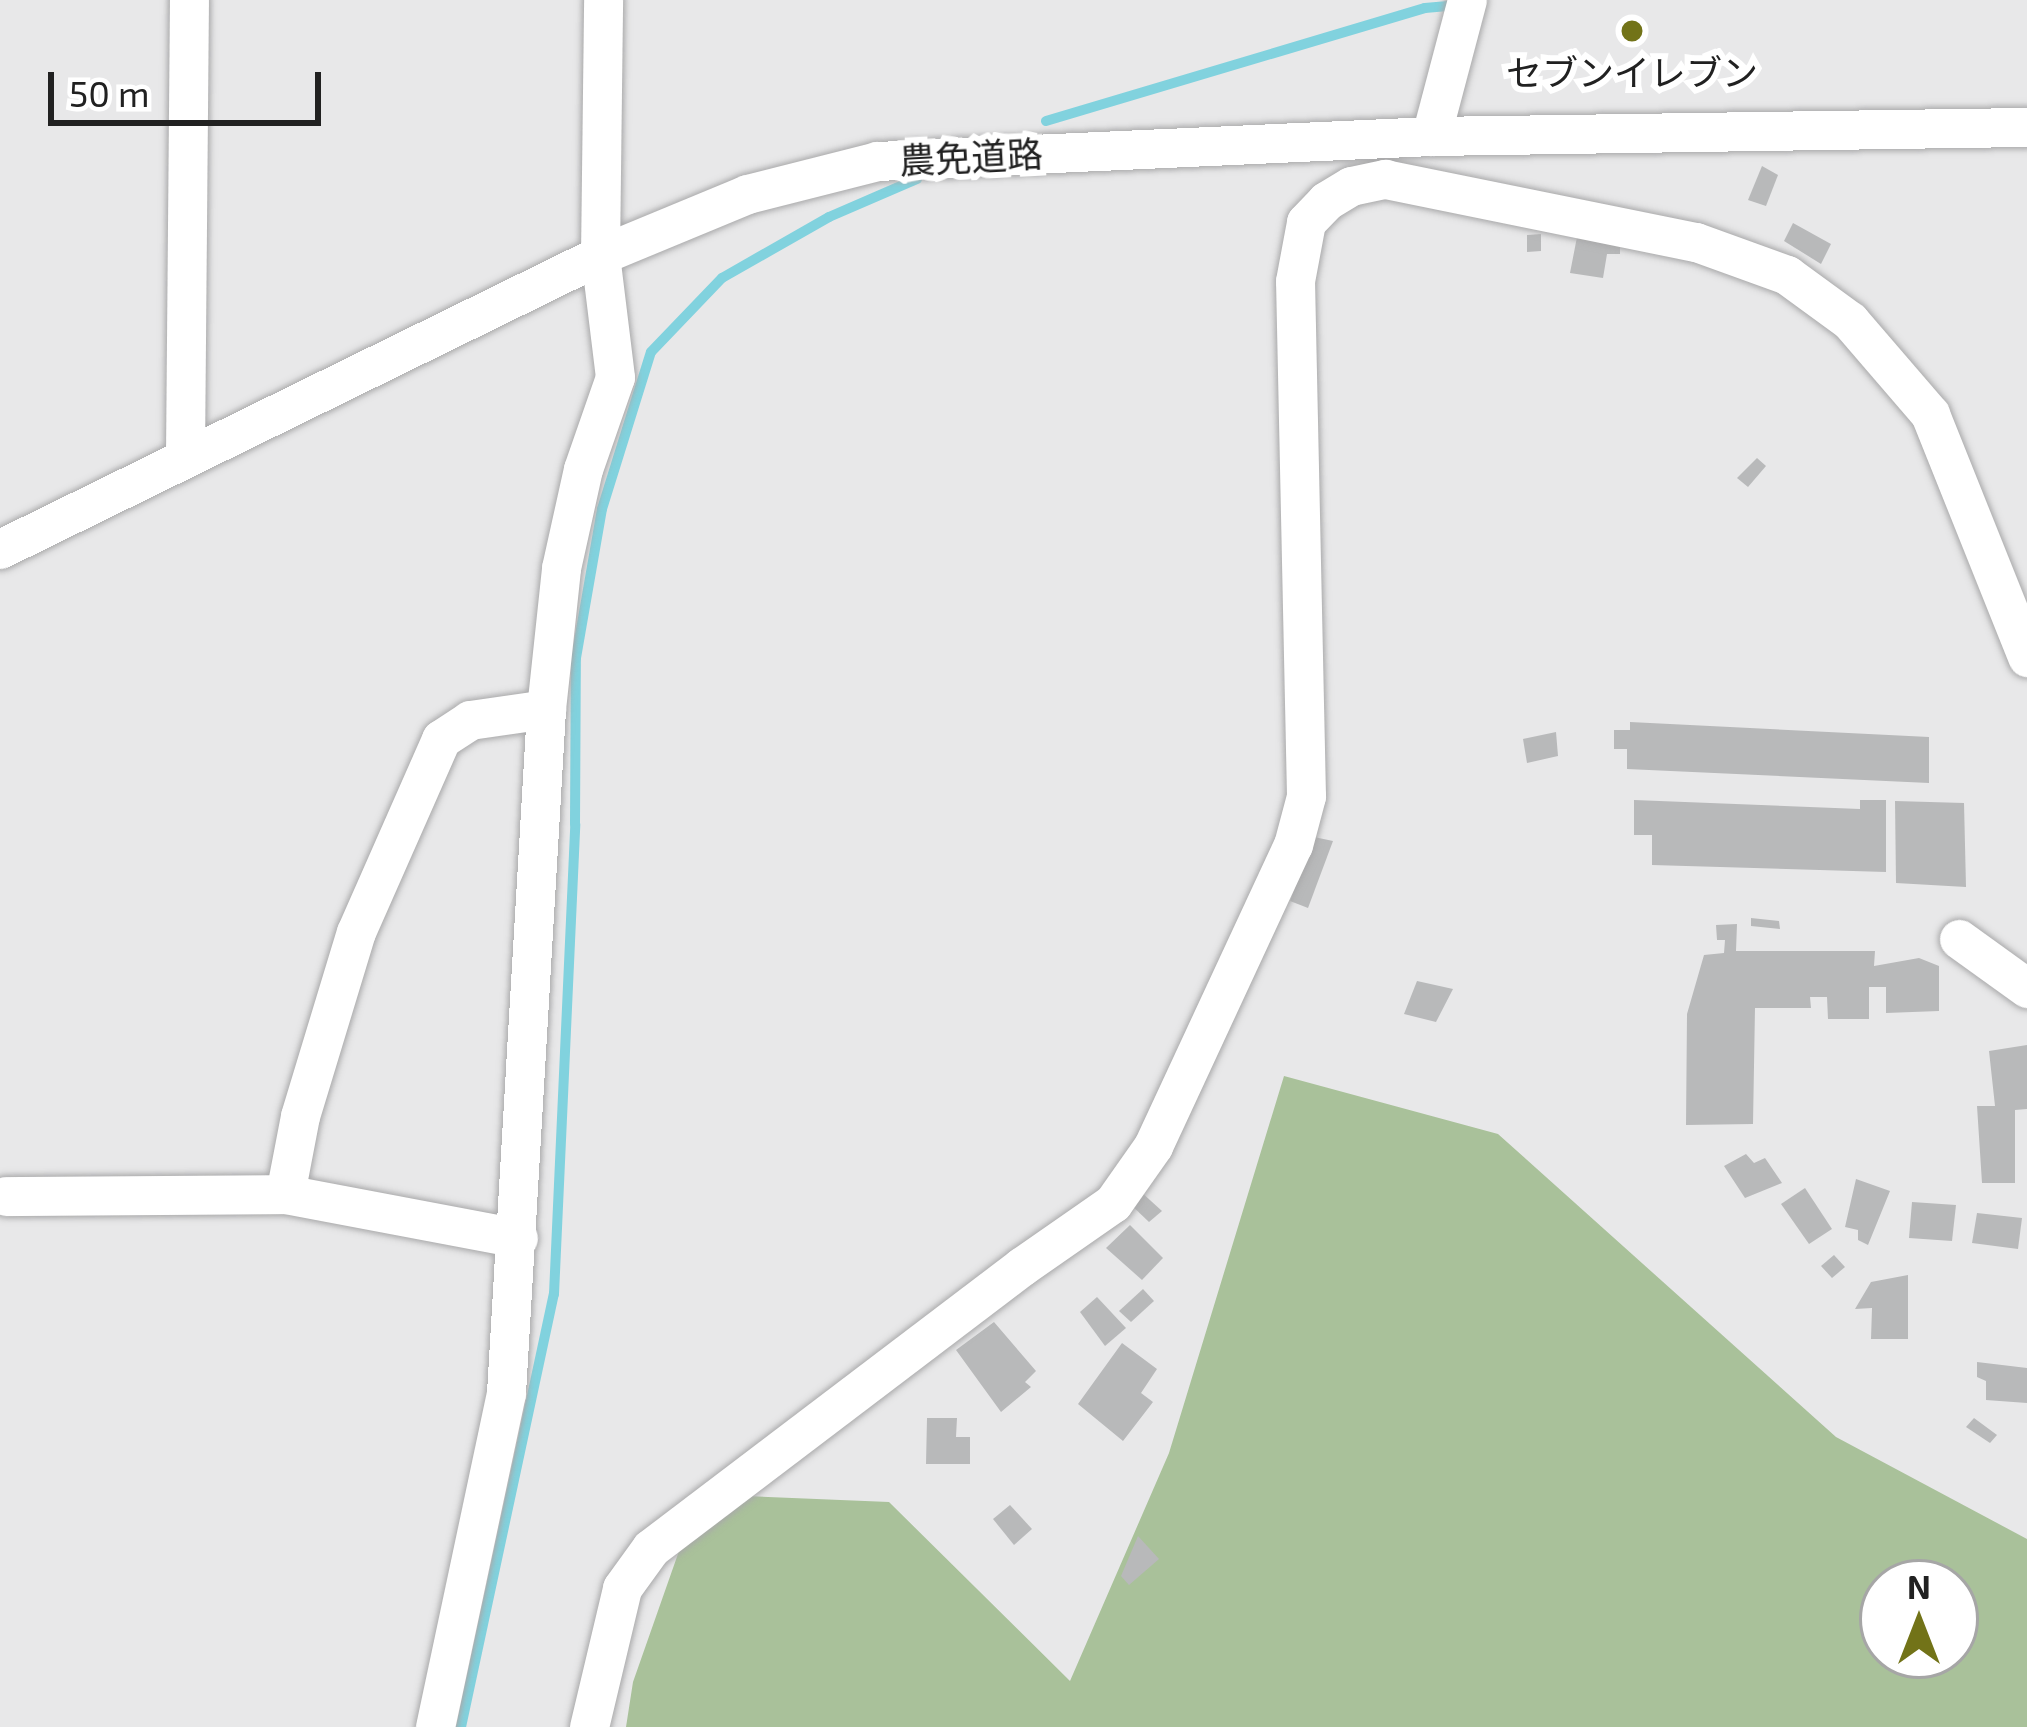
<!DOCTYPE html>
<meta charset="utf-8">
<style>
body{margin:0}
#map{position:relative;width:2027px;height:1727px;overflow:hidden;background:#e8e8e9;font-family:"Exo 2","Noto Sans JP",sans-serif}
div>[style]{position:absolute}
.green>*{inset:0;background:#a9c19a}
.stream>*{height:10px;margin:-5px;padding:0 5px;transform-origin:5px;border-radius:5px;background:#81d2de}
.building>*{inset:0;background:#b8b9ba}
.roads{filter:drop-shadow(0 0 3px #a9a9aa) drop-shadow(0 0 3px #a9a9aa)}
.minor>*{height:39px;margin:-19.5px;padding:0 19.5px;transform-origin:19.5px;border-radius:19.5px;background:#fff}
.dots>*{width:33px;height:33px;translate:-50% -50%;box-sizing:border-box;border:6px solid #fff;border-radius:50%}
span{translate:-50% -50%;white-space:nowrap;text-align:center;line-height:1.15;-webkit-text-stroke:12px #fff;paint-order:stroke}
.poi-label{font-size:36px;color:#212121}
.street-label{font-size:36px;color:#212121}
.north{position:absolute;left:1859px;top:1559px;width:120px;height:120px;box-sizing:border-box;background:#fff;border:3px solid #a6a6a6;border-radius:50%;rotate:0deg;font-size:33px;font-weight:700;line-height:48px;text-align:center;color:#212121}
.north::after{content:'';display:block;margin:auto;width:42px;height:54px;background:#727318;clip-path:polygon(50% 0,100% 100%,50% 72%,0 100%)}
.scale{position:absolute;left:48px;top:72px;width:273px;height:54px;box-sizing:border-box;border:6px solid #212121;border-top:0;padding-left:15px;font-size:36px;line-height:42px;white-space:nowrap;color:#212121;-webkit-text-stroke:9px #fff;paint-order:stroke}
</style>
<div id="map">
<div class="green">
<i style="clip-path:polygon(evenodd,1284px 1076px,1498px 1134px,1836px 1437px,2027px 1539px,2027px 1727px,626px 1727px,633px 1682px,699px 1494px,889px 1502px,1070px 1681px,1169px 1453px,1284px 1076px,1883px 1583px,1955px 1583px,1955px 1655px,1883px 1655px,1883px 1583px)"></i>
</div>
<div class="stream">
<i style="left:1046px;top:121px;width:395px;rotate:-16.6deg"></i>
<i style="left:1425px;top:8px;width:23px;rotate:-5deg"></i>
<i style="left:461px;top:1727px;width:443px;rotate:-77.9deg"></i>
<i style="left:554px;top:1294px;width:470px;rotate:-87.4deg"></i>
<i style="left:575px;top:824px;width:166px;rotate:-89.7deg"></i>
<i style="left:576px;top:658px;width:151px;rotate:-80.1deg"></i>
<i style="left:602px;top:509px;width:164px;rotate:-72.7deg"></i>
<i style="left:651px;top:352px;width:103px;rotate:-46.2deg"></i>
<i style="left:722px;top:278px;width:123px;rotate:-29.7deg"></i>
<i style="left:829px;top:217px;width:96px;rotate:-23.4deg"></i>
</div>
<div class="building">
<i style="clip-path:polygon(1762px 166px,1778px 175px,1766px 206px,1748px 200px)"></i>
<i style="clip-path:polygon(1793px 223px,1831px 244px,1821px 264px,1784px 241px)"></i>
<i style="clip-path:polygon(1541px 234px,1541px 251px,1527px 252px,1527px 235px)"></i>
<i style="clip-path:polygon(1577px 237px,1620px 245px,1620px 254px,1607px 254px,1603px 278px,1570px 273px)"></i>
<i style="clip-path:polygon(1757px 458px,1766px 466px,1748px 487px,1737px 478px)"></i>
<i style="clip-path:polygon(1630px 722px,1929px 737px,1929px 783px,1627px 769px,1627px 749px,1614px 749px,1614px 730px,1630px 730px)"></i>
<i style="clip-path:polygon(1556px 732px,1558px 756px,1527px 763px,1523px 739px)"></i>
<i style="clip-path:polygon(1634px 800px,1860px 809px,1860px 800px,1886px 800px,1886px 872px,1652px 865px,1652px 835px,1634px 835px)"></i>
<i style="clip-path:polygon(1895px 801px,1964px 803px,1966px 887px,1896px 883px)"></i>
<i style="clip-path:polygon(1314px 837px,1333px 841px,1308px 908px,1290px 901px)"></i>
<i style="clip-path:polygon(1751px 918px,1779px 921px,1780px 929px,1751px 926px)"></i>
<i style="clip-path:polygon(1737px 924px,1736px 951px,1875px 951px,1874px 966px,1919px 958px,1939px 966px,1939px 1011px,1886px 1013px,1886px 987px,1869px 987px,1869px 1019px,1828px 1019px,1827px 997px,1810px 997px,1811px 1008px,1755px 1008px,1753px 1124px,1686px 1125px,1687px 1014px,1704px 955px,1724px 953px,1725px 940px,1717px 940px,1716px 925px)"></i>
<i style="clip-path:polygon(1417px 981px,1453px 989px,1436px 1022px,1404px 1014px)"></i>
<i style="clip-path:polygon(2027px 1045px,2027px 1109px,2015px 1110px,2015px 1183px,1982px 1183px,1977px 1106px,1995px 1106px,1989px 1051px)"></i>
<i style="clip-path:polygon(1746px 1154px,1754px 1163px,1765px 1158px,1782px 1183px,1745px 1198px,1724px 1166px)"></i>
<i style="clip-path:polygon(1856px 1179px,1890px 1191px,1868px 1245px,1858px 1240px,1858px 1230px,1845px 1227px)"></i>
<i style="clip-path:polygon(1805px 1188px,1832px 1229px,1809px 1244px,1781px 1204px)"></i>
<i style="clip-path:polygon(1140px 1191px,1162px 1211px,1149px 1222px,1129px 1203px)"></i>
<i style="clip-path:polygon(1912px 1202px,1956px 1205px,1952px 1241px,1909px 1238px)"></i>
<i style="clip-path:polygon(1977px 1213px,2022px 1218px,2018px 1249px,1972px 1243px)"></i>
<i style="clip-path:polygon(1130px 1225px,1163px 1258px,1142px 1280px,1106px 1248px)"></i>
<i style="clip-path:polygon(1834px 1255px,1845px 1267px,1832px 1278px,1821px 1266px)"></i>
<i style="clip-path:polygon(1908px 1275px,1908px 1339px,1871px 1339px,1872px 1308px,1855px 1309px,1871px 1282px)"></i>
<i style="clip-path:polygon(1143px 1289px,1154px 1301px,1131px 1322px,1119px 1311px)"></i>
<i style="clip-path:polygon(1097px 1297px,1126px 1328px,1105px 1346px,1080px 1312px)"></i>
<i style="clip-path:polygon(994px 1322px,1036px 1371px,1025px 1382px,1031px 1387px,1001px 1412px,956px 1350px)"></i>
<i style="clip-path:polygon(1122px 1343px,1157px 1369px,1141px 1393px,1153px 1402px,1123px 1441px,1078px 1404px)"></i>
<i style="clip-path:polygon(1977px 1362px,2027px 1368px,2027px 1403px,1986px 1400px,1986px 1381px,1977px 1377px)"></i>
<i style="clip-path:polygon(927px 1418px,957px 1418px,956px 1437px,970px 1437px,970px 1464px,926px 1464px)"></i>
<i style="clip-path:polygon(1974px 1418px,1997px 1435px,1990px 1443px,1966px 1427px)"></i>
<i style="clip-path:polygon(1010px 1505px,1032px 1529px,1014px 1545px,993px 1519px)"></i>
<i style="clip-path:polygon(1138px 1536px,1159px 1559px,1129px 1585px,1121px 1576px)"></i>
</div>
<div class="roads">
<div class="minor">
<i style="left:1431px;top:136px;width:141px;rotate:-75.2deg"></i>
<i style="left:185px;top:455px;width:455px;rotate:-89.5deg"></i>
<i style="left:0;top:549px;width:668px;rotate:-26.1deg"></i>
<i style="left:600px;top:255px;width:159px;rotate:-22.5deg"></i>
<i style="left:747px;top:194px;width:134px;rotate:-14.2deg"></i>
<i style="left:877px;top:161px;width:555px;rotate:-2.58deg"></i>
<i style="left:1431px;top:136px;width:596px;rotate:-0.87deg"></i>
<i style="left:1959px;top:939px;width:84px;rotate:35.8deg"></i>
<i style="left:285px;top:1194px;width:79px;rotate:-79.1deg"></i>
<i style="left:300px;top:1116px;width:192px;rotate:-73.1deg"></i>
<i style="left:356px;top:932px;width:211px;rotate:-66.2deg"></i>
<i style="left:441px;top:739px;width:35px;rotate:-33deg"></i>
<i style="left:470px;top:720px;width:77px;rotate:-8.2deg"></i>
<i style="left:6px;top:1196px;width:279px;rotate:-0.4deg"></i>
<i style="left:285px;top:1194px;width:237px;rotate:10.7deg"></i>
<i style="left:435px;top:1727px;width:341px;rotate:-78deg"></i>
<i style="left:506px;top:1393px;width:685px;rotate:-86.65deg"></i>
<i style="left:546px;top:709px;width:142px;rotate:-83.9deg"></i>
<i style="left:561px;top:568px;width:101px;rotate:-77.5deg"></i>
<i style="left:583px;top:469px;width:97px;rotate:-70.8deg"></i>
<i style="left:615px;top:377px;width:123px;rotate:-97deg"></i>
<i style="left:600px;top:255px;width:255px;rotate:-89.3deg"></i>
<i style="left:589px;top:1727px;width:143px;rotate:-76.6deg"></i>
<i style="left:622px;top:1588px;width:49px;rotate:-54.1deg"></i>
<i style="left:651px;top:1548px;width:465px;rotate:-37.2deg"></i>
<i style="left:1021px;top:1267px;width:112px;rotate:-34.8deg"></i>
<i style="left:1113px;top:1203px;width:70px;rotate:-54.9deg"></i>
<i style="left:1153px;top:1146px;width:332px;rotate:-65.1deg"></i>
<i style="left:1293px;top:845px;width:51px;rotate:-75.1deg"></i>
<i style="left:1306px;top:796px;width:515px;rotate:-91.22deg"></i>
<i style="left:1295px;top:281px;width:60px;rotate:-79.4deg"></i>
<i style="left:1306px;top:222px;width:29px;rotate:-46deg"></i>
<i style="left:1326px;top:201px;width:29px;rotate:-31deg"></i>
<i style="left:1351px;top:186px;width:35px;rotate:-12deg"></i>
<i style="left:1385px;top:179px;width:317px;rotate:11.5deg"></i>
<i style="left:1696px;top:242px;width:97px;rotate:19.9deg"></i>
<i style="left:1787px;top:275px;width:78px;rotate:36.1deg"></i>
<i style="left:1850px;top:321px;width:123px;rotate:49.3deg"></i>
<i style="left:1930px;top:414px;width:262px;rotate:68.2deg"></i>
</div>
</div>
<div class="dots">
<i style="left:1632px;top:31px;background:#727318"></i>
</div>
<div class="poi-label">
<span style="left:1632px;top:72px">セブンイレブン</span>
</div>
<div class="street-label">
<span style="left:971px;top:156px;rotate:-3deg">農免道路</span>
</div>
<div class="north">N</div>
<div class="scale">50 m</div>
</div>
